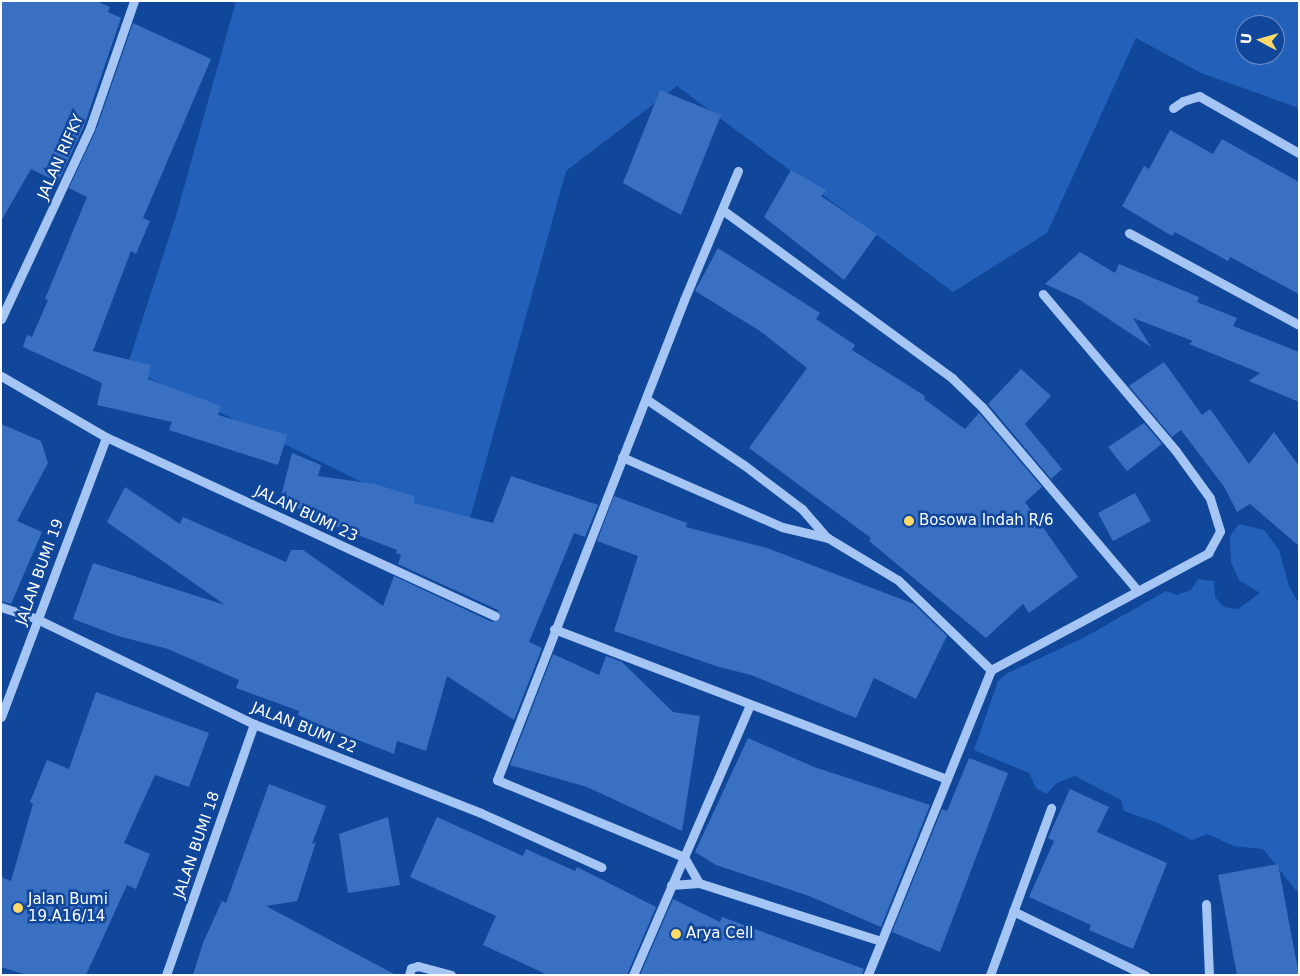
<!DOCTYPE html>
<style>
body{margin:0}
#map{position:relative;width:1300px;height:976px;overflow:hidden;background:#11479b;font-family:"DejaVu Sans",sans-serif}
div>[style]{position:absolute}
.green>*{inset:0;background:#2360ba}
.building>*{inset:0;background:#3a70c2}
.minor>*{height:9px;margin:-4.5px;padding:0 4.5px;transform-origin:4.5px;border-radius:4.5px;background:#a5c5f4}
.dots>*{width:14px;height:14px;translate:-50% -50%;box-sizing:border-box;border:2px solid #11479b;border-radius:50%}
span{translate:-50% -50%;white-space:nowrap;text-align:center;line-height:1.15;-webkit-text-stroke:5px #11479b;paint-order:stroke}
.street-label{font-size:15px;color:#fff}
.poi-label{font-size:15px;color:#fff}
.left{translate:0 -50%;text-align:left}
.frame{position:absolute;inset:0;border:2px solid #fff;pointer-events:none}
.north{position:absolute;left:1235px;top:15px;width:50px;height:50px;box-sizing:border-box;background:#11479b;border:1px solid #7091c3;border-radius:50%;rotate:276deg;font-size:14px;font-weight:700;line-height:20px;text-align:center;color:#fff}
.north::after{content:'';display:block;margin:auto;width:18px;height:22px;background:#ffda68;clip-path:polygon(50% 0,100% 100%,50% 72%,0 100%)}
</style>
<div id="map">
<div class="green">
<i style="clip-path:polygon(evenodd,236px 1px,1299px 1px,1299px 108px,1201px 73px,1136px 38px,1047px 233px,953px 292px,677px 86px,566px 171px,466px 533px,127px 367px,176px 216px,236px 1px,1245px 25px,1275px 25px,1275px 55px,1245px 55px,1245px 25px)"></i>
<i style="clip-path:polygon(1239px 524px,1264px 530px,1279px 550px,1289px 586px,1299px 604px,1299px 894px,1263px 849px,1234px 846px,1207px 834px,1192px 840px,1158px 823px,1124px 811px,1121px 800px,1075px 776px,1057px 783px,1046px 794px,1036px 788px,1029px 773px,974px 750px,998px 681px,1006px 674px,1085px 637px,1166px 591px,1177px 595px,1191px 590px,1198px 579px,1214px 581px,1215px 597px,1224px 607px,1238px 609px,1260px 593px,1239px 580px,1231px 562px,1230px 536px)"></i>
</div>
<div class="building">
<i style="clip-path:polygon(1px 1px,96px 1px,110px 7px,108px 12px,121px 18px,84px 126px,58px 182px,31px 169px,1px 221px)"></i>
<i style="clip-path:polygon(133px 23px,211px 59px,143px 218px,150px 221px,136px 254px,131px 251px,93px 351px,151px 365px,148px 379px,221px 406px,218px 415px,287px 435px,278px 465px,169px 430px,172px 422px,97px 405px,102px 383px,23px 347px,27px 335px,32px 337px,48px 300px,45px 299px,87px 197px,69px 188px,96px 130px)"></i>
<i style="clip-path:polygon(660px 90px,721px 115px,681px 215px,623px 183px)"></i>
<i style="clip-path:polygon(1170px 130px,1213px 154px,1222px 139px,1299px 182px,1299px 294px,1230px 257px,1228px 261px,1175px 232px,1172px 236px,1122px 206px,1144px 166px,1149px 169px)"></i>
<i style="clip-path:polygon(791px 170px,826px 190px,821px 196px,877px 234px,844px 280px,764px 217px)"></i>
<i style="clip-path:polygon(718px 248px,820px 313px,816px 319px,855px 345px,852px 350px,925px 396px,924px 399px,965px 429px,979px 413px,1042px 487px,1025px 502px,1078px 577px,1029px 613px,1023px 604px,986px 638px,869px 541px,871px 538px,749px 448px,807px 368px,760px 331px,695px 291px)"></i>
<i style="clip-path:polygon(1080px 252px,1115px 273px,1119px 264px,1199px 297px,1197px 302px,1237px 318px,1233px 326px,1299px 352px,1299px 402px,1249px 381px,1260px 373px,1189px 344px,1193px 341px,1133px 318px,1151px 347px,1080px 300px,1045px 284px)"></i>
<i style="clip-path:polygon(1164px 362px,1202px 415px,1210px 409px,1249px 464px,1274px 432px,1299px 466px,1299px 546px,1250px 504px,1237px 512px,1225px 488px,1181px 430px,1172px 437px,1129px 386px)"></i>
<i style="clip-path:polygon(1021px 369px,1051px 396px,1025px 424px,1062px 469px,1051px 479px,988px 404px)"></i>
<i style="clip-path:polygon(1144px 423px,1162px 444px,1127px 471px,1108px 447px)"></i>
<i style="clip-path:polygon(1px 424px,41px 441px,48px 463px,17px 521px,42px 532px,11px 604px,1px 601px)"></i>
<i style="clip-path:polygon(292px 453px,321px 465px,318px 476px,375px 484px,414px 496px,414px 503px,493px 523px,511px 476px,598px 505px,585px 537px,574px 533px,529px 642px,542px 648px,514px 720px,447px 676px,426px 751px,397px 741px,394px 754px,325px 727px,298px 715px,299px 711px,236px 688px,239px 680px,168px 649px,118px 636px,73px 619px,93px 563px,225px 605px,107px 522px,125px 487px,180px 524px,183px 517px,286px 562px,291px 550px,303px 550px,383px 606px,394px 576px,492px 622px,500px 619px,498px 610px,398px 564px,401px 555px,396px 553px,397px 550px,306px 515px,307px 511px,279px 504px)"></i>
<i style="clip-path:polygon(1135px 493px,1151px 521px,1113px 541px,1098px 513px)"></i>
<i style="clip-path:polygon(614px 496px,687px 523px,686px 527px,767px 548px,914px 604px,947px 636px,916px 699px,874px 678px,856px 718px,751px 675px,719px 667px,614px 631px,638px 556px,597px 541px)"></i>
<i style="clip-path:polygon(553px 654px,599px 675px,606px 656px,622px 662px,673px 712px,700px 716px,682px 831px,587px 787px,510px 765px)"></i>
<i style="clip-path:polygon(96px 692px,209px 733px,189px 787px,155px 775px,124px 843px,150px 854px,136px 889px,127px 885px,86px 975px,27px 975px,1px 967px,1px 877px,11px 881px,33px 804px,30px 802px,47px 760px,69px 769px)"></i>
<i style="clip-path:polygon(748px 738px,814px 767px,930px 805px,881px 927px,809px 896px,716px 865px,695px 852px)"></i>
<i style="clip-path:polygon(969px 758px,1008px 773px,940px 952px,892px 932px,942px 809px,947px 811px)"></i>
<i style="clip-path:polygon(269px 784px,326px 806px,312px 844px,316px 842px,297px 901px,266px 906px,396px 975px,193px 975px,203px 943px,222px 901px,226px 903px)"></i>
<i style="clip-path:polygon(1070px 789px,1109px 807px,1097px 832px,1167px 863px,1133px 949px,1089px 930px,1091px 925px,1029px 897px,1054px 841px,1048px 838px)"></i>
<i style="clip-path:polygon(388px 817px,400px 885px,348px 893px,339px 834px)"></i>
<i style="clip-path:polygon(437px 817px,523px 856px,526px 849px,575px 871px,577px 867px,656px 907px,627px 975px,548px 975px,483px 945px,496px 916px,410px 877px)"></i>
<i style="clip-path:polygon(1278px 864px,1299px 975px,1237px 975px,1218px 875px)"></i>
<i style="clip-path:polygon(673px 899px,720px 922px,722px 917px,864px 969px,862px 975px,640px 975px)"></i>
</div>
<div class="minor">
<i style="left:1173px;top:108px;width:12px;rotate:-35deg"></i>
<i style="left:1183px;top:101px;width:17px;rotate:-17deg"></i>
<i style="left:1199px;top:96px;width:115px;rotate:29.7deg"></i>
<i style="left:724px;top:211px;width:283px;rotate:36.2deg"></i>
<i style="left:952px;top:378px;width:42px;rotate:44deg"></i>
<i style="left:982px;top:407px;width:241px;rotate:49.7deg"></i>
<i style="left:1129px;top:233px;width:193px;rotate:28.4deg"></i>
<i style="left:1px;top:319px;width:211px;rotate:-65deg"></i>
<i style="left:90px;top:128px;width:134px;rotate:-70.9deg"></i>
<i style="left:1px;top:376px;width:121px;rotate:30.2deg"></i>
<i style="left:106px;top:437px;width:428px;rotate:24.7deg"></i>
<i style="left:646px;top:399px;width:118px;rotate:34deg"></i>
<i style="left:744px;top:465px;width:73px;rotate:37.2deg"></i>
<i style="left:802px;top:509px;width:38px;rotate:49deg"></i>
<i style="left:622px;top:457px;width:175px;rotate:23.6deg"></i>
<i style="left:782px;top:527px;width:47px;rotate:13.4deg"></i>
<i style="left:828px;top:538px;width:82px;rotate:31deg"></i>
<i style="left:898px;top:580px;width:129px;rotate:44.1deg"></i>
<i style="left:991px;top:670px;width:329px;rotate:112deg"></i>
<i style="left:1px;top:607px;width:38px;rotate:18deg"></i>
<i style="left:37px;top:619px;width:241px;rotate:25.8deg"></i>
<i style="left:254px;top:724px;width:244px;rotate:21.4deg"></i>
<i style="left:481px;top:813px;width:132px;rotate:24.2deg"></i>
<i style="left:554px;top:629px;width:420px;rotate:20.9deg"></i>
<i style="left:991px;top:670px;width:247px;rotate:-28.3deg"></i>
<i style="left:1208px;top:553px;width:25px;rotate:-61deg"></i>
<i style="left:1220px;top:531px;width:34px;rotate:-107deg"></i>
<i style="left:1210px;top:498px;width:58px;rotate:-125.9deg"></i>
<i style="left:1176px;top:451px;width:206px;rotate:-130.3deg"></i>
<i style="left:1px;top:717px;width:299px;rotate:-69.4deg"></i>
<i style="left:699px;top:883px;width:30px;rotate:-120deg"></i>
<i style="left:684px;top:857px;width:202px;rotate:-157.6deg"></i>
<i style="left:497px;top:780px;width:515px;rotate:-68.71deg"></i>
<i style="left:684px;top:300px;width:140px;rotate:-67.3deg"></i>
<i style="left:671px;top:885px;width:28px;rotate:-4deg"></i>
<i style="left:699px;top:883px;width:191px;rotate:17.7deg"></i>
<i style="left:1206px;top:904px;width:71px;rotate:87.6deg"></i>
<i style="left:1013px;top:911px;width:147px;rotate:25.9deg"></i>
<i style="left:166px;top:975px;width:266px;rotate:-70.7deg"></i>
<i style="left:409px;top:975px;width:7px;rotate:-74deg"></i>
<i style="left:411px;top:968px;width:7px;rotate:-16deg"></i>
<i style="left:418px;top:966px;width:34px;rotate:15deg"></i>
<i style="left:633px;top:975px;width:294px;rotate:-66.6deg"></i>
<i style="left:990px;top:975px;width:178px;rotate:-69.9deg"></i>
</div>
<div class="dots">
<i style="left:909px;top:521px;background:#ffda68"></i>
<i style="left:18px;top:908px;background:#ffda68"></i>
<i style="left:676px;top:934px;background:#ffda68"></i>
</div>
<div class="street-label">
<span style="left:61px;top:157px;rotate:-66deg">JALAN RIFKY</span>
<span style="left:306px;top:514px;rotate:25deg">JALAN BUMI 23</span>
<span style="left:40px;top:572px;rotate:-70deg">JALAN BUMI 19</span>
<span style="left:304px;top:728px;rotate:22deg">JALAN BUMI 22</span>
<span style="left:197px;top:845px;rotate:-71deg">JALAN BUMI 18</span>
</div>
<div class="poi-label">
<span class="left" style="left:919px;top:521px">Bosowa Indah R/6</span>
<span class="left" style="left:28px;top:908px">Jalan Bumi<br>19.A16/14</span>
<span class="left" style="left:686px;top:934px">Arya Cell</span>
</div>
<div class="frame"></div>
<div class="north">U</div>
</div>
